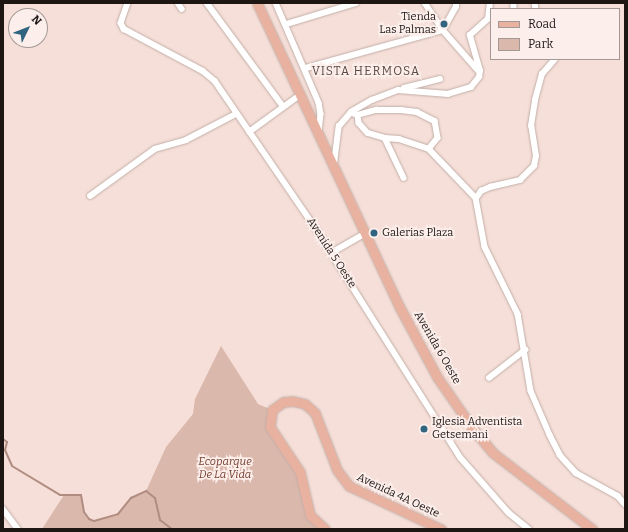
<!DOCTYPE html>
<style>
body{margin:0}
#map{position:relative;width:628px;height:532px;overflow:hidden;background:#f5dfd8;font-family:Bitter,serif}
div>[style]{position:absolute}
.green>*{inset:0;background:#dbb8ac}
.stream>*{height:2px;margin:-1px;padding:0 1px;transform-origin:1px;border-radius:1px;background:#b18c80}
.roads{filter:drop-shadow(0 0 1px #c3aea7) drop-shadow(0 0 1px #c3aea7)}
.minor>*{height:5.5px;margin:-2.75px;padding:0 2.75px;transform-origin:2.75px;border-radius:2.75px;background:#fff}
.primary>*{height:9px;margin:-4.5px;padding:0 4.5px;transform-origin:4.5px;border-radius:4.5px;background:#e9b2a0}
.dots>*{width:11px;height:11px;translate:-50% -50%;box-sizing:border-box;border:2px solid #fceeea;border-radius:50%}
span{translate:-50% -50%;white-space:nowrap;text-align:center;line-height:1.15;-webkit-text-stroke:3.5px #fceeea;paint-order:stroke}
.poi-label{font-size:11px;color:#1d1613}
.right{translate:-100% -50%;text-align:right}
.left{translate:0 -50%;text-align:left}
.street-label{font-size:11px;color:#1d1613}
.park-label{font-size:11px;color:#754130;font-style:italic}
.neighbourhood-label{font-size:12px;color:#5c4a44;letter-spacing:1px}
.frame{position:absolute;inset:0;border:4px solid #1d1613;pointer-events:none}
.legend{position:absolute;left:490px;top:8px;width:130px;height:52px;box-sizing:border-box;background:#fceeea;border:1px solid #a39894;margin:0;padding:5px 7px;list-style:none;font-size:12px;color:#1d1613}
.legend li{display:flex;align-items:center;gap:8px;height:20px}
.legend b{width:20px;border:1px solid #a39894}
.north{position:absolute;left:8px;top:8px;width:40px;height:40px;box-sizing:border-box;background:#fceeea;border:1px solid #a39894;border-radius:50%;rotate:47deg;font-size:11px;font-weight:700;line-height:16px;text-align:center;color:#1d1613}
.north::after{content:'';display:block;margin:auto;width:14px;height:18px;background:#306480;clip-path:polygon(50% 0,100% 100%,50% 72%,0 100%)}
</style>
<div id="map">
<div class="green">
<i style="clip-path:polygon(221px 346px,258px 404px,272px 410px,270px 418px,294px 462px,306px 501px,325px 529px,42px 529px,64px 495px,81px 495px,84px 512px,89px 519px,94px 521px,118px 514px,131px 498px,146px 491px,166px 447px,193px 414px,195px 399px)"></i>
</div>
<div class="stream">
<i style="left:3px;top:439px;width:5px;rotate:37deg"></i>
<i style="left:7px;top:442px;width:8px;rotate:104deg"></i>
<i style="left:5px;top:450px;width:17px;rotate:66deg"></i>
<i style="left:12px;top:466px;width:56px;rotate:31.1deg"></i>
<i style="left:60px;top:495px;width:21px"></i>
<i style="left:81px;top:495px;width:17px;rotate:80deg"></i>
<i style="left:84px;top:512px;width:9px;rotate:54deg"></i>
<i style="left:89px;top:519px;width:5px;rotate:22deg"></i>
<i style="left:94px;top:521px;width:25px;rotate:-16deg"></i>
<i style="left:118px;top:514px;width:21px;rotate:-51deg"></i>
<i style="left:131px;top:498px;width:17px;rotate:-25deg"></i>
<i style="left:146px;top:491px;width:11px;rotate:38deg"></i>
<i style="left:155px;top:498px;width:23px;rotate:77deg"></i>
<i style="left:160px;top:520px;width:15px;rotate:37deg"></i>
</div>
<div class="roads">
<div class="minor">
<i style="left:128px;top:3px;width:21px;rotate:109deg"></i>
<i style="left:121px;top:23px;width:7px;rotate:63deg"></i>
<i style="left:124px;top:29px;width:89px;rotate:28deg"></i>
<i style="left:203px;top:71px;width:16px;rotate:40deg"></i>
<i style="left:215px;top:81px;width:170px;rotate:55.6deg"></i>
<i style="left:311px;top:221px;width:280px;rotate:57.7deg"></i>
<i style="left:461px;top:458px;width:73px;rotate:48.9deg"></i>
<i style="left:509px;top:513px;width:26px;rotate:39deg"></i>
<i style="left:178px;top:3px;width:7px;rotate:56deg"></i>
<i style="left:207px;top:3px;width:128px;rotate:53.6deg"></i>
<i style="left:276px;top:3px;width:109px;rotate:66.7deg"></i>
<i style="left:319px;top:103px;width:11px;rotate:80deg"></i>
<i style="left:321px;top:114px;width:19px;rotate:96deg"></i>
<i style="left:425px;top:3px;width:32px;rotate:56deg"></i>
<i style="left:443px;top:30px;width:53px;rotate:48.8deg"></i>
<i style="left:514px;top:3px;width:6px;rotate:90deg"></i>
<i style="left:535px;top:3px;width:6px;rotate:81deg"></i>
<i style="left:287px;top:24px;width:72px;rotate:-16.9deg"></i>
<i style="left:306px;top:68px;width:142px;rotate:-15.5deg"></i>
<i style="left:443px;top:30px;width:26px;rotate:-61deg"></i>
<i style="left:456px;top:7px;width:4px;rotate:-90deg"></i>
<i style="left:404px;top:88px;width:37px;rotate:-14deg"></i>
<i style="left:355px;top:114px;width:3px;rotate:18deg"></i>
<i style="left:358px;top:115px;width:19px;rotate:-16deg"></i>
<i style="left:376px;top:110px;width:25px"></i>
<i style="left:401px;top:110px;width:16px;rotate:7deg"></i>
<i style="left:417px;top:112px;width:20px;rotate:27deg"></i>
<i style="left:435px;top:121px;width:17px;rotate:80deg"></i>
<i style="left:438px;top:138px;width:14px;rotate:129deg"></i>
<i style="left:358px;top:115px;width:8px;rotate:83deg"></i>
<i style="left:359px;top:123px;width:13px;rotate:48deg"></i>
<i style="left:368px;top:133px;width:18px;rotate:16deg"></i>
<i style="left:385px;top:138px;width:14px;rotate:4deg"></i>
<i style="left:399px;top:139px;width:32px;rotate:18deg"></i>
<i style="left:429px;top:149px;width:68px;rotate:46.2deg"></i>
<i style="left:249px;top:132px;width:63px;rotate:-36deg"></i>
<i style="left:385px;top:138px;width:44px;rotate:64.6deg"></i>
<i style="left:334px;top:164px;width:38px;rotate:-83deg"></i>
<i style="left:339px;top:126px;width:18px;rotate:-49deg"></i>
<i style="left:351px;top:112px;width:24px;rotate:-30deg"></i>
<i style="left:372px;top:100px;width:28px;rotate:-21deg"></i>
<i style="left:398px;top:90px;width:50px;rotate:4.6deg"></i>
<i style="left:448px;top:94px;width:24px;rotate:-17deg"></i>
<i style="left:471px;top:87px;width:13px;rotate:-51deg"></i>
<i style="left:479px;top:77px;width:6px;rotate:-81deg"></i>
<i style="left:480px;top:71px;width:37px;rotate:-106deg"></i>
<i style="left:470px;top:35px;width:24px;rotate:-42deg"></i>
<i style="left:488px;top:19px;width:16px;rotate:-83deg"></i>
<i style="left:90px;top:196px;width:80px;rotate:-35.9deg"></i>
<i style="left:155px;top:149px;width:32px;rotate:-16deg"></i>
<i style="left:186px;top:140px;width:56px;rotate:-27.5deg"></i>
<i style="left:476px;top:198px;width:50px;rotate:79.6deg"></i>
<i style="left:485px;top:247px;width:75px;rotate:63.8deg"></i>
<i style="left:518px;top:314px;width:78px;rotate:80.4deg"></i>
<i style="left:531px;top:391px;width:48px;rotate:66.6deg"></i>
<i style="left:550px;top:435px;width:22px;rotate:63deg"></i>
<i style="left:560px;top:455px;width:24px;rotate:48deg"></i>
<i style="left:576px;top:473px;width:48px;rotate:28.7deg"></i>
<i style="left:618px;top:496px;width:11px;rotate:49deg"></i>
<i style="left:476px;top:198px;width:9px;rotate:-54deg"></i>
<i style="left:481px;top:191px;width:10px;rotate:-24deg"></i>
<i style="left:490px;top:187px;width:31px;rotate:-13deg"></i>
<i style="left:520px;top:180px;width:20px;rotate:-45deg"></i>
<i style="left:534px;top:166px;width:10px;rotate:-79deg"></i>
<i style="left:536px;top:156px;width:30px;rotate:-99deg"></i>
<i style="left:531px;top:126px;width:26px;rotate:-81deg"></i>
<i style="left:535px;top:100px;width:27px;rotate:-75deg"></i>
<i style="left:542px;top:74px;width:20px;rotate:-49deg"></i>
<i style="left:331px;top:253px;width:40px;rotate:-29.7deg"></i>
<i style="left:489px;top:378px;width:46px;rotate:-37.9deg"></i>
<i style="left:3px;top:509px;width:25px;rotate:53deg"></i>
</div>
<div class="primary">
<i style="left:257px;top:3px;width:337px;rotate:64.9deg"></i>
<i style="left:400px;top:308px;width:78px;rotate:61.8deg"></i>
<i style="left:437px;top:377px;width:63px;rotate:55.3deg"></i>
<i style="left:473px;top:429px;width:31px;rotate:50deg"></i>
<i style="left:493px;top:453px;width:125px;rotate:37.5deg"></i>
<i style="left:325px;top:529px;width:21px;rotate:-137deg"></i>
<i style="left:310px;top:515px;width:44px;rotate:-103.1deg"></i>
<i style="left:300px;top:472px;width:54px;rotate:-123.7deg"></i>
<i style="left:270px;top:427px;width:17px;rotate:-83deg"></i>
<i style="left:272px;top:410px;width:14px;rotate:-36deg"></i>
<i style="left:283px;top:402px;width:10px;rotate:-6deg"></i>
<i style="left:293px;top:401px;width:12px;rotate:14deg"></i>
<i style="left:305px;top:404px;width:13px;rotate:42deg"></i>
<i style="left:315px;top:413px;width:61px;rotate:68.9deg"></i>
<i style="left:337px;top:470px;width:20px;rotate:53deg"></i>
<i style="left:349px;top:486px;width:102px;rotate:25.1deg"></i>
</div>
</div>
<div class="dots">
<i style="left:444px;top:24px;background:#306480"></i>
<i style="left:374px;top:233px;background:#306480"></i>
<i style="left:424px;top:429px;background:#306480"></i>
</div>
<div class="poi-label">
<span class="right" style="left:436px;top:24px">Tienda<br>Las Palmas</span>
<span class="left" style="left:382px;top:233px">Galerias Plaza</span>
<span class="left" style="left:432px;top:429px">Iglesia Adventista<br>Getsemani</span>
</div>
<div class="street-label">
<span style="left:331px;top:253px;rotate:57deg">Avenida 5 Oeste</span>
<span style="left:437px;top:348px;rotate:60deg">Avenida 6 Oeste</span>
<span style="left:398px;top:496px;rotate:25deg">Avenida 4A Oeste</span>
</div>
<div class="park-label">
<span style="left:225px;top:469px">Ecoparque<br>De La Vida</span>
</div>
<div class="neighbourhood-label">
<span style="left:366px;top:72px">VISTA HERMOSA</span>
</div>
<div class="frame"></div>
<ul class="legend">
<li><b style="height:5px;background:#e9b2a0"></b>Road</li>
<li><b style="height:11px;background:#dbb8ac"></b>Park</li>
</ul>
<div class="north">N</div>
</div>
